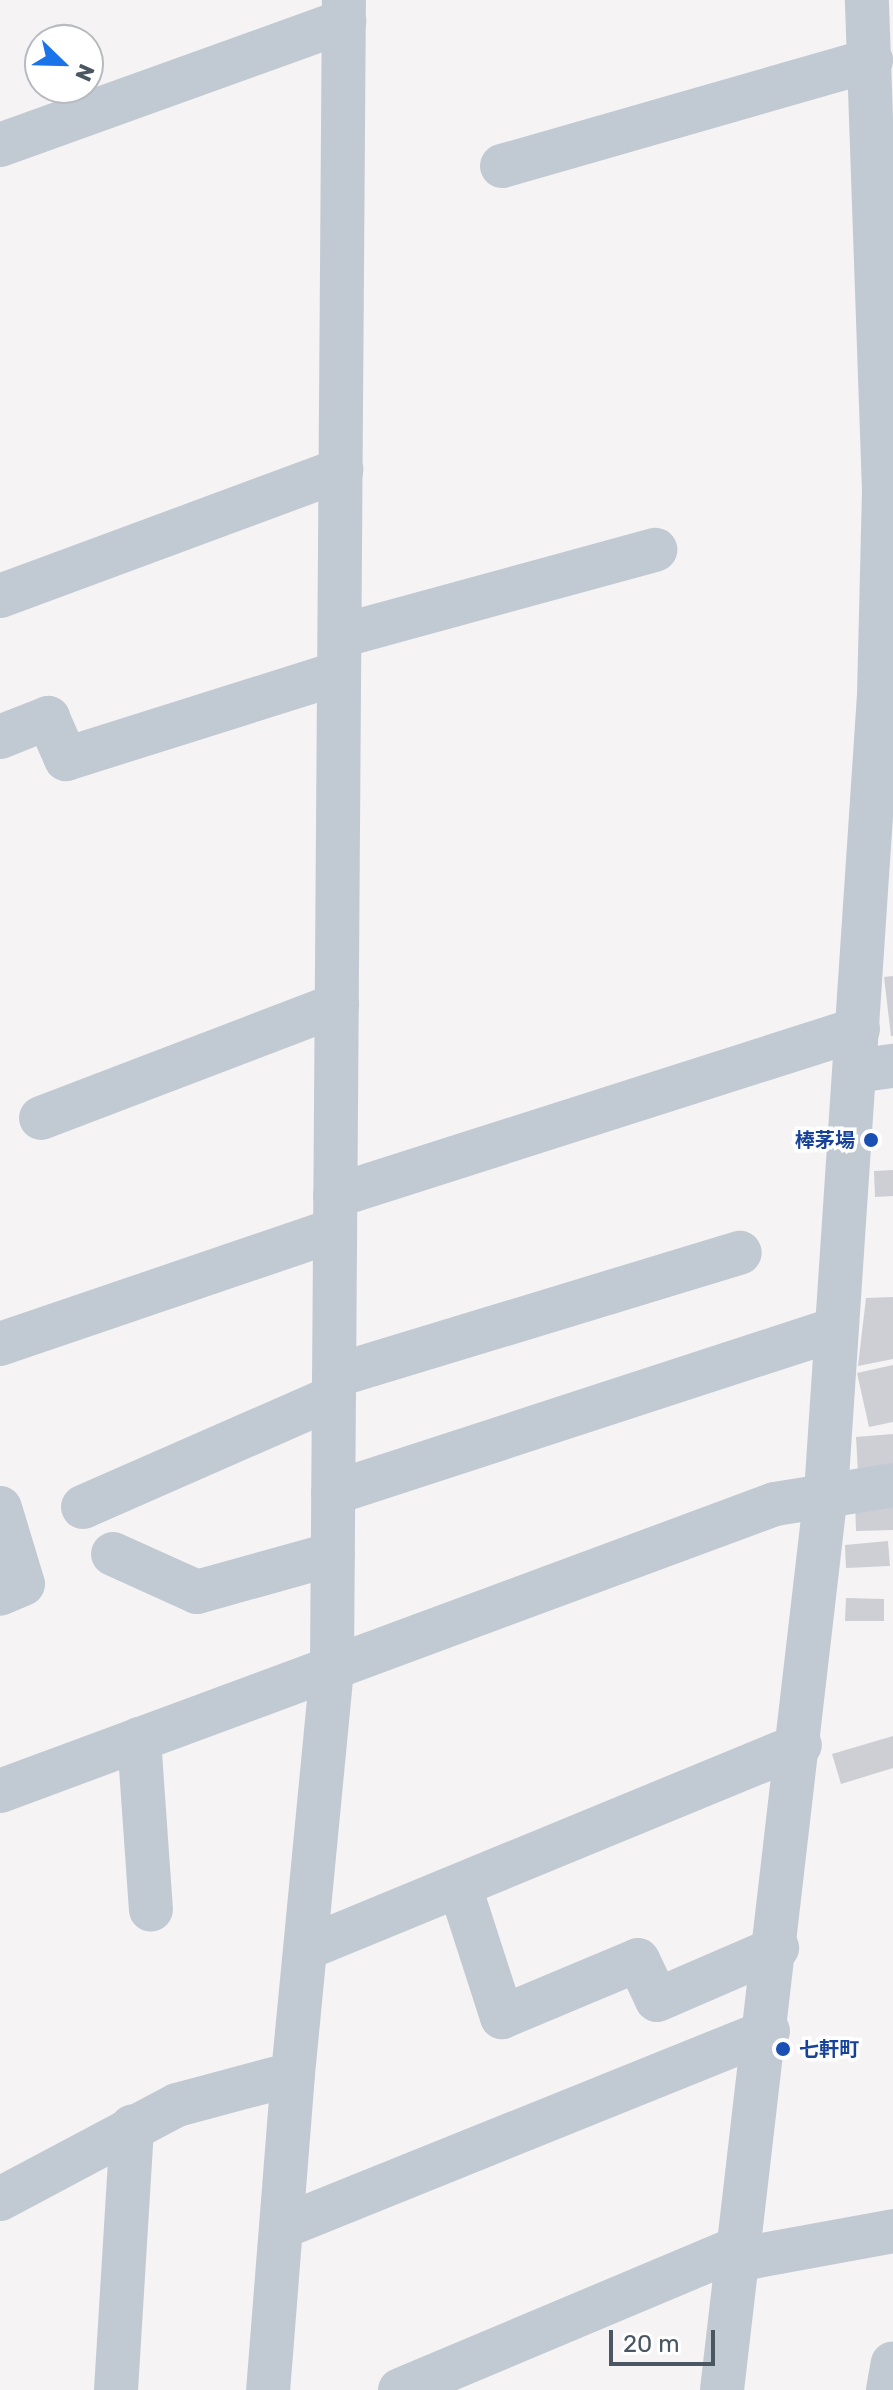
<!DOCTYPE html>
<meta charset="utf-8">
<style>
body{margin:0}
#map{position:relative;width:893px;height:2390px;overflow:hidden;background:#f5f3f3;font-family:Rubik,"Noto Sans JP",sans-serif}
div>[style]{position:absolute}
.building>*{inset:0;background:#cdcfd5}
.minor>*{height:44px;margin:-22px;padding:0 22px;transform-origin:22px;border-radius:22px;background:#c1cad2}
.dots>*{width:22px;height:22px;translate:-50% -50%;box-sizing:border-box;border:4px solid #fff;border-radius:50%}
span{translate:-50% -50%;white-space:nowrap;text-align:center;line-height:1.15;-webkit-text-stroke:7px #fff;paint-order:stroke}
.transit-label{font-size:20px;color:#164399;font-weight:700}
.right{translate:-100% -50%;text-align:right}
.left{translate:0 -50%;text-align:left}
.north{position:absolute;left:24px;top:24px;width:80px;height:80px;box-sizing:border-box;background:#fff;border:2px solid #b7bbc0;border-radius:50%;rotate:113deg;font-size:22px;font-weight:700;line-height:32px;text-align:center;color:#4a5661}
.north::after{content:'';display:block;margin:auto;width:28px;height:36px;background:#1a73e8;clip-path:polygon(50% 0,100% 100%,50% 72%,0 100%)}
.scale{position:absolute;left:609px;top:2330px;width:106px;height:36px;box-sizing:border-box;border:4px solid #4a5661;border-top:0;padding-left:10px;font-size:24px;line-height:28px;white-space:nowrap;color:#4a5661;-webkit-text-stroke:6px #fff;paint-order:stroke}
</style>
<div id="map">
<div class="building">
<i style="clip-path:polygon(893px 976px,893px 1036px,891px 1036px,884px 977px)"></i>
<i style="clip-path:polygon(893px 1170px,893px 1196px,875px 1197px,874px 1171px)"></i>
<i style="clip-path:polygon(893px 1297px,893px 1359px,858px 1366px,866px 1298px)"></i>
<i style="clip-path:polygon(893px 1365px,893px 1422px,869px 1427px,857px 1373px)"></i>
<i style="clip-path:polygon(893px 1434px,893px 1471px,858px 1473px,856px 1437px)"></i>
<i style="clip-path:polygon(893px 1498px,893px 1530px,856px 1531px,855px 1499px)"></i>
<i style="clip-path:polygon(888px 1541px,890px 1566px,846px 1568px,845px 1545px)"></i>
<i style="clip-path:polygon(846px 1598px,884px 1599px,884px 1621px,845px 1621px)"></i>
<i style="clip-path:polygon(893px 1736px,893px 1768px,841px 1784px,832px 1754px)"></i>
</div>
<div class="minor">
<i style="left:0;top:145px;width:366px;rotate:-19.8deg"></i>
<i style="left:502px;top:166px;width:384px;rotate:-16deg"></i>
<i style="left:0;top:596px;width:364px;rotate:-20.3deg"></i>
<i style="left:340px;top:636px;width:327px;rotate:-15.3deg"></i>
<i style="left:0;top:737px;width:52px;rotate:-21.6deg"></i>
<i style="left:48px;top:718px;width:45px;rotate:66.3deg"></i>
<i style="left:66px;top:759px;width:286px;rotate:-17.5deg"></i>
<i style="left:856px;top:1071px;width:37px;rotate:-8deg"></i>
<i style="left:41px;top:1118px;width:317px;rotate:-20.9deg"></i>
<i style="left:335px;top:1196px;width:549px;rotate:-17.71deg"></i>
<i style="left:0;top:1344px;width:354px;rotate:-18.8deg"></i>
<i style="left:334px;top:1376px;width:424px;rotate:-16.9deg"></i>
<i style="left:333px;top:1493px;width:529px;rotate:-18.06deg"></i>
<i style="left:83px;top:1507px;width:274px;rotate:-23.7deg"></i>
<i style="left:0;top:1508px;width:79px;rotate:73.2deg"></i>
<i style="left:23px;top:1584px;width:25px;rotate:157deg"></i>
<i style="left:113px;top:1554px;width:92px;rotate:24.3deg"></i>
<i style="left:197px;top:1592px;width:141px;rotate:-15.6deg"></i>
<i style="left:139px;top:1739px;width:171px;rotate:86deg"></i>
<i style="left:0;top:1791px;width:826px;rotate:-20.32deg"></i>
<i style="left:775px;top:1504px;width:120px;rotate:-9.1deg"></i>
<i style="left:460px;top:1887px;width:137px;rotate:72.1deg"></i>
<i style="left:502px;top:2017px;width:147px;rotate:-22.7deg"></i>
<i style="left:638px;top:1960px;width:44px;rotate:64.6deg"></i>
<i style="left:657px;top:2000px;width:131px;rotate:-23.4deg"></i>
<i style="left:307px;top:1948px;width:533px;rotate:-22.38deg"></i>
<i style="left:293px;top:2074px;width:410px;rotate:-84.5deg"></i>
<i style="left:332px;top:1666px;width:1666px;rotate:-89.59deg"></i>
<i style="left:0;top:2199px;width:200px;rotate:-28deg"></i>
<i style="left:177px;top:2105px;width:120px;rotate:-15deg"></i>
<i style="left:293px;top:2074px;width:317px;rotate:94.5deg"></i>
<i style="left:282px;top:2227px;width:524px;rotate:-21.96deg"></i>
<i style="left:741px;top:2259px;width:155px;rotate:-10.4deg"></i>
<i style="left:116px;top:2390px;width:264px;rotate:-86.5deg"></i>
<i style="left:400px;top:2390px;width:372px;rotate:-22.8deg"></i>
<i style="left:722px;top:2390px;width:903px;rotate:-83.39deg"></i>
<i style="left:826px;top:1493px;width:800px;rotate:-86.2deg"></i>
<i style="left:879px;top:695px;width:204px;rotate:-88.6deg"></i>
<i style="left:884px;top:491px;width:491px;rotate:-92deg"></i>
<i style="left:888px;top:2390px;width:27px;rotate:-80deg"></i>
</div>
<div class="dots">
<i style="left:871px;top:1140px;background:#1a4fb4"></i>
<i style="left:783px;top:2049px;background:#1a4fb4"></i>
</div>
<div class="transit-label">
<span class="right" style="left:855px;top:1140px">棒茅場</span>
<span class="left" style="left:799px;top:2049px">七軒町</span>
</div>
<div class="north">N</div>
<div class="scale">20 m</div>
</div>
